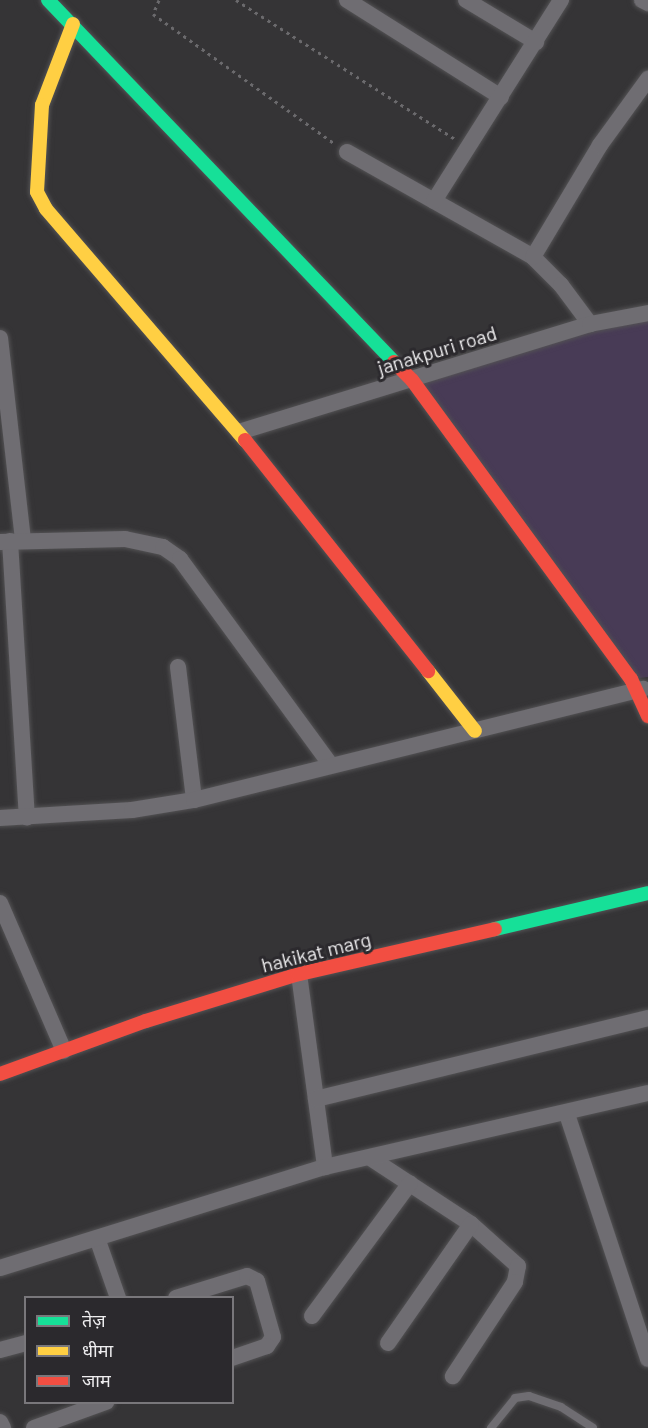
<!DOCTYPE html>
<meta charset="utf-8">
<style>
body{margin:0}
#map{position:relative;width:648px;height:1428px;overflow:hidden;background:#353436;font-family:Barlow,"Noto Sans Devanagari",sans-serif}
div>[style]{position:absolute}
.green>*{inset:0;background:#483b56}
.path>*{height:3px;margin-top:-1.5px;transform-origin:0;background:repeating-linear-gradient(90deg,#6b6a6d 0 3px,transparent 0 7.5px)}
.roads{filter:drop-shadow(0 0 2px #535254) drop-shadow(0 0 2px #535254)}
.lane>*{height:8px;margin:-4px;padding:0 4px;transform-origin:4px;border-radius:4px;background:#6f6d72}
.street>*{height:16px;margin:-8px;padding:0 8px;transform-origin:8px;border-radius:8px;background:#6f6d72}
.fast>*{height:14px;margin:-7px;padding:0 7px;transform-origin:7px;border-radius:7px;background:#16e098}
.slow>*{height:14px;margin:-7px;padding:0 7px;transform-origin:7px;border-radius:7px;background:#ffcf43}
.jam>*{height:14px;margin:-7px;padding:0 7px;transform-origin:7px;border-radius:7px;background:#f24e42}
span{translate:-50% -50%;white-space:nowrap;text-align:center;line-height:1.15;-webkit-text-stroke:6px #2b292d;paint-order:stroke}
.street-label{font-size:20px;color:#eeedef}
.legend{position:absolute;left:24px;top:1296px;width:210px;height:108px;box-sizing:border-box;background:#2b292d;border:2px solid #79777b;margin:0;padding:8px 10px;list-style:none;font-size:18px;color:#eeedef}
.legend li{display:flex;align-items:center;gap:12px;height:30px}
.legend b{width:30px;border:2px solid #79777b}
</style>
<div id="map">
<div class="green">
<i style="clip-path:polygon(648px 313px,648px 677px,631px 679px,412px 380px)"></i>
</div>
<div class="path">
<i style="left:159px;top:0;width:15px;rotate:113deg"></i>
<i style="left:153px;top:14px;width:222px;rotate:35.5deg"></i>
<i style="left:236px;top:0;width:259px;rotate:32.4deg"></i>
</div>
<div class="roads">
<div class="lane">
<i style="left:491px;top:1428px;width:38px;rotate:-51deg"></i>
<i style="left:515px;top:1398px;width:14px;rotate:-8deg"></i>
<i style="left:529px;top:1396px;width:34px;rotate:19deg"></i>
<i style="left:561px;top:1407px;width:38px;rotate:33deg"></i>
</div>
<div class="street">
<i style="left:347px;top:0;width:182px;rotate:32.2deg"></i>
<i style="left:466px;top:0;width:82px;rotate:31deg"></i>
<i style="left:642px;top:0;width:7px;rotate:27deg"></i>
<i style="left:347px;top:152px;width:214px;rotate:29.4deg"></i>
<i style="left:533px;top:257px;width:40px;rotate:45deg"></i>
<i style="left:561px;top:285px;width:49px;rotate:53.4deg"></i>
<i style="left:434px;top:201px;width:238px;rotate:-57.7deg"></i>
<i style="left:533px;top:257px;width:131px;rotate:-59.1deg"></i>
<i style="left:600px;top:145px;width:82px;rotate:-54deg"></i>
<i style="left:0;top:338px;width:202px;rotate:83.5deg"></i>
<i style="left:239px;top:432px;width:367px;rotate:-17.1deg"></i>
<i style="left:590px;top:324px;width:59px;rotate:-10.7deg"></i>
<i style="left:10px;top:541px;width:277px;rotate:86.5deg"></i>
<i style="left:0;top:542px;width:125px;rotate:-1.4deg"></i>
<i style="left:125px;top:539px;width:39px;rotate:12deg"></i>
<i style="left:163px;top:547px;width:21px;rotate:35deg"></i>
<i style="left:180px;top:559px;width:255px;rotate:53.8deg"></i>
<i style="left:178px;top:667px;width:134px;rotate:83.1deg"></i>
<i style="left:0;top:818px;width:132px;rotate:-3.5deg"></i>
<i style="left:132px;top:810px;width:63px;rotate:-9.2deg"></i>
<i style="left:194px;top:800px;width:463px;rotate:-13.9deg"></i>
<i style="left:0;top:903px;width:161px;rotate:66.6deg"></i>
<i style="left:299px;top:974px;width:195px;rotate:82.3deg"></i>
<i style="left:316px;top:1099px;width:342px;rotate:-13.7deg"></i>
<i style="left:567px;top:1114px;width:258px;rotate:71.7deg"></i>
<i style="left:372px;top:1159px;width:118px;rotate:33.3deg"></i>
<i style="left:471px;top:1224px;width:63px;rotate:41.8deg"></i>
<i style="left:518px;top:1266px;width:16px;rotate:101deg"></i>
<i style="left:515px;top:1282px;width:113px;rotate:123.4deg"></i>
<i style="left:97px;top:1238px;width:64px;rotate:70.7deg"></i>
<i style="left:0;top:1268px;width:340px;rotate:-17.3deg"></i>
<i style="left:325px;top:1167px;width:331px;rotate:-12.9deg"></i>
<i style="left:176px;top:1298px;width:74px;rotate:-17.2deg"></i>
<i style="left:247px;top:1276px;width:11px;rotate:27deg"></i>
<i style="left:257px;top:1281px;width:58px;rotate:74.1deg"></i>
<i style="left:273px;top:1337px;width:11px;rotate:124deg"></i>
<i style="left:267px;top:1346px;width:37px;rotate:161deg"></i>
<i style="left:312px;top:1316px;width:165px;rotate:-53.6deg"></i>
<i style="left:388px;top:1343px;width:145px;rotate:-55.1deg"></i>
<i style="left:0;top:1350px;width:27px;rotate:-15deg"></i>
<i style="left:0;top:1422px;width:7px;rotate:63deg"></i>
<i style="left:34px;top:1428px;width:77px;rotate:-19.9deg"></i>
</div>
<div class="fast">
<i style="left:48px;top:0;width:501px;rotate:46.29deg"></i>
<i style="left:495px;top:929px;width:157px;rotate:-13.2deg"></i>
</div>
<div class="slow">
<i style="left:73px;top:24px;width:87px;rotate:110.9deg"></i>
<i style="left:42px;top:105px;width:87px;rotate:93.3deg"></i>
<i style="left:37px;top:192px;width:19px;rotate:62deg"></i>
<i style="left:46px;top:209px;width:305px;rotate:49.3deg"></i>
<i style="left:428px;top:671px;width:76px;rotate:51.9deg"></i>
</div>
<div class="jam">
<i style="left:394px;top:362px;width:25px;rotate:45deg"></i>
<i style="left:412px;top:380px;width:371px;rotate:53.8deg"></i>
<i style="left:631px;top:679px;width:41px;rotate:65.3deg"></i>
<i style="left:245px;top:440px;width:295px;rotate:51.6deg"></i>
<i style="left:0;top:1074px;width:155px;rotate:-20deg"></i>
<i style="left:146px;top:1021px;width:160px;rotate:-17.1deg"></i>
<i style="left:299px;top:974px;width:201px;rotate:-12.9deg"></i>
</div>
</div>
<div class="street-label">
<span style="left:437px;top:350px;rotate:-17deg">janakpuri road</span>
<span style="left:316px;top:952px;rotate:-14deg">hakikat marg</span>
</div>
<ul class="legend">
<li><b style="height:8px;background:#16e098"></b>तेज़</li>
<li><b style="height:8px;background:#ffcf43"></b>धीमा</li>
<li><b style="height:8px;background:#f24e42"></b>जाम</li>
</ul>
</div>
